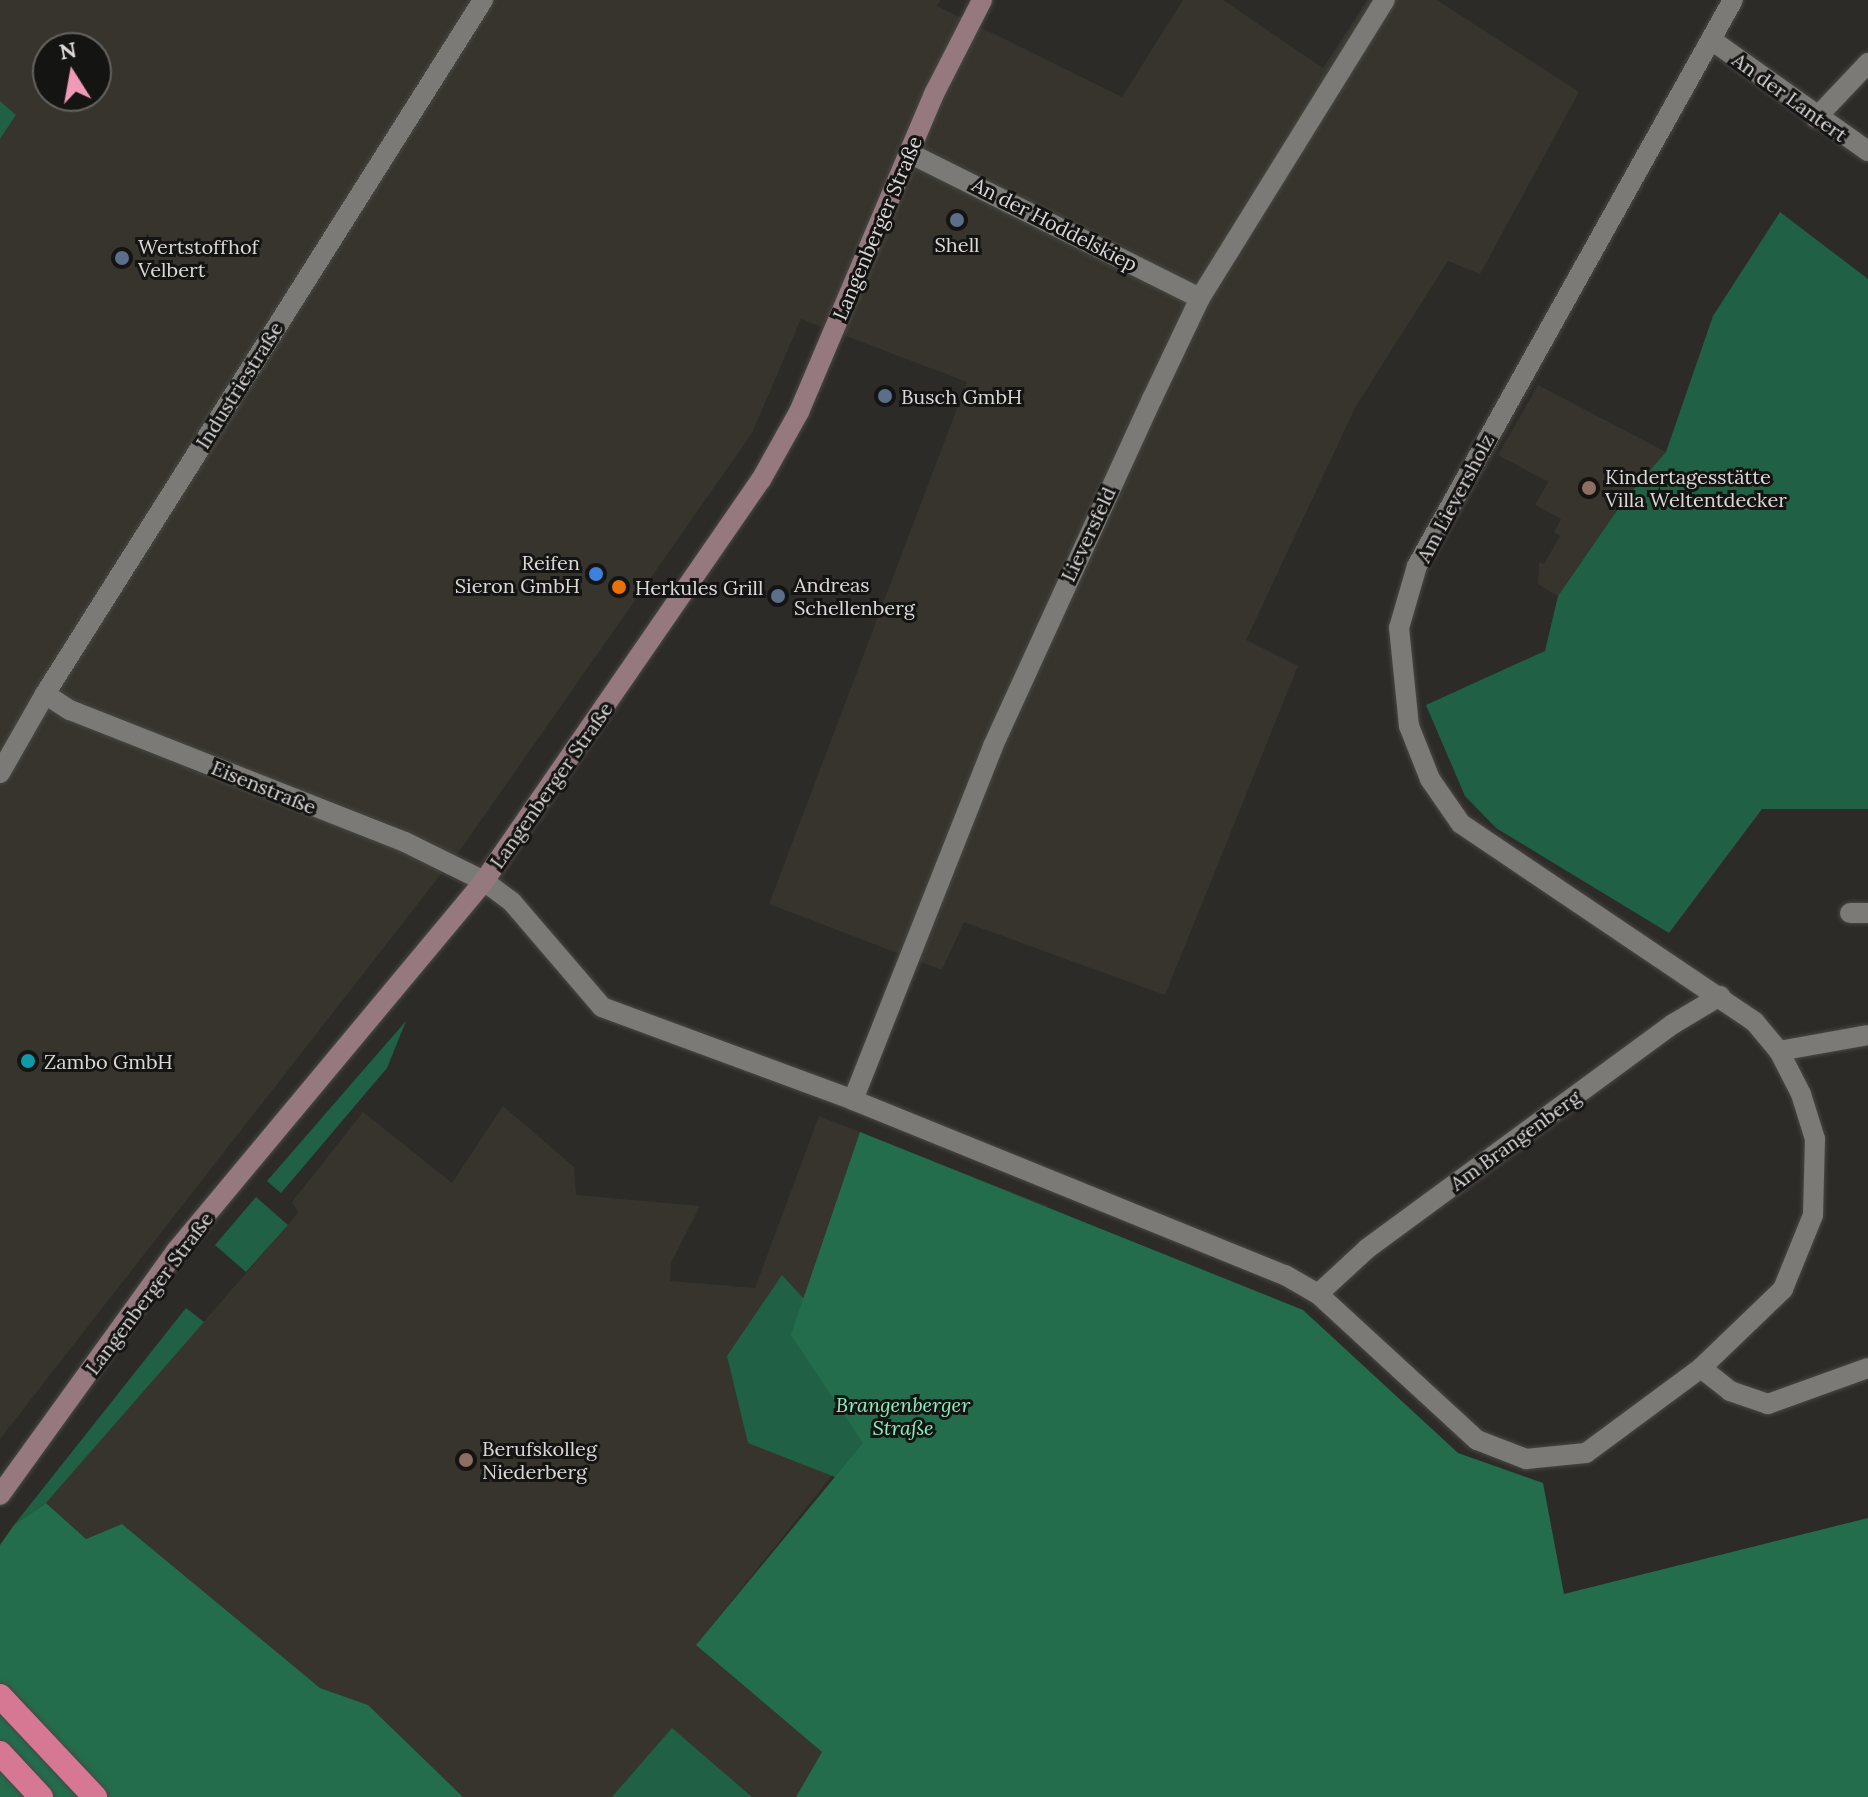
<!DOCTYPE html>
<meta charset="utf-8">
<style>
body{margin:0}
#map{position:relative;width:1868px;height:1797px;overflow:hidden;background:#2c2b28;font-family:Lora,serif}
div>[style]{position:absolute}
.built>*{inset:0;background:#36342c}
.green>*{inset:0;background:#206145}
.forest>*{inset:0;background:#236d4d}
.roads{filter:drop-shadow(0 0 2px #474744) drop-shadow(0 0 2px #474744)}
.minor>*{height:20px;margin:-10px;padding:0 10px;transform-origin:10px;border-radius:10px;background:#7b7a76}
.secondary>*{height:20px;margin:-10px;padding:0 10px;transform-origin:10px;border-radius:10px;background:#96797f}
.motorway>*{height:24px;margin:-12px;padding:0 12px;transform-origin:12px;border-radius:12px;background:#d67894}
.dots>*{width:22px;height:22px;translate:-50% -50%;box-sizing:border-box;border:4px solid #141412;border-radius:50%}
span{translate:-50% -50%;white-space:nowrap;text-align:center;line-height:1.15;-webkit-text-stroke:6px #141412;paint-order:stroke}
.street-label{font-size:20px;color:#dad9d7}
.poi-label{font-size:20px;color:#dad9d7}
.left{translate:0 -50%;text-align:left}
.right{translate:-100% -50%;text-align:right}
.park-label{font-size:20px;color:#8af0bf;font-style:italic}
.north{position:absolute;left:32px;top:32px;width:80px;height:80px;box-sizing:border-box;background:#141412;border:2px solid #636361;border-radius:50%;rotate:349deg;font-size:22px;font-weight:700;line-height:32px;text-align:center;color:#dad9d7}
.north::after{content:'';display:block;margin:auto;width:28px;height:36px;background:#ef9ab8;clip-path:polygon(50% 0,100% 100%,50% 72%,0 100%)}
</style>
<div id="map">
<div class="built">
<i style="clip-path:polygon(evenodd,0 0,940px 0,937px 6px,1122px 97px,1183px 0,1223px 0,1323px 68px,1367px 0,1437px 0,1579px 92px,1480px 274px,1448px 261px,1356px 406px,1246px 640px,1298px 666px,1165px 995px,964px 922px,942px 970px,769px 904px,967px 382px,801px 319px,752px 433px,463px 846px,0 1439px,0 139px,16px 115px,0 101px,0 0,48px 48px,96px 48px,96px 96px,48px 96px,48px 48px)"></i>
<i style="clip-path:polygon(1538px 385px,1666px 452px,1625px 499px,1558px 596px,1538px 584px,1539px 562px,1544px 564px,1560px 536px,1554px 532px,1561px 519px,1535px 505px,1548px 482px,1498px 455px)"></i>
<i style="clip-path:polygon(503px 1106px,574px 1167px,576px 1195px,700px 1206px,671px 1263px,670px 1281px,755px 1288px,819px 1116px,1048px 1206px,696px 1645px,822px 1752px,796px 1797px,463px 1797px,368px 1705px,320px 1688px,122px 1524px,86px 1539px,46px 1503px,288px 1225px,298px 1212px,292px 1202px,363px 1112px,452px 1183px)"></i>
</div>
<div class="green">
<i style="clip-path:polygon(0 101px,16px 115px,0 139px)"></i>
<i style="clip-path:polygon(1780px 212px,1868px 279px,1868px 809px,1762px 809px,1669px 933px,1496px 828px,1465px 796px,1426px 705px,1545px 651px,1558px 596px,1625px 499px,1666px 452px,1713px 316px)"></i>
<i style="clip-path:polygon(406px 1021px,387px 1068px,281px 1193px,267px 1181px)"></i>
<i style="clip-path:polygon(256px 1197px,288px 1225px,246px 1272px,215px 1245px)"></i>
<i style="clip-path:polygon(782px 1275px,804px 1299px,1020px 1373px,835px 1477px,748px 1443px,727px 1356px)"></i>
<i style="clip-path:polygon(186px 1308px,204px 1322px,46px 1503px,14px 1525px)"></i>
<i style="clip-path:polygon(672px 1728px,752px 1797px,612px 1797px)"></i>
</div>
<div class="forest">
<i style="clip-path:polygon(860px 1132px,1303px 1310px,1458px 1453px,1543px 1483px,1564px 1594px,1868px 1518px,1868px 1797px,796px 1797px,822px 1752px,696px 1645px,863px 1443px,791px 1335px)"></i>
<i style="clip-path:polygon(46px 1503px,86px 1539px,122px 1524px,320px 1688px,368px 1705px,463px 1797px,0 1797px,0 1545px,14px 1525px)"></i>
</div>
<div class="roads">
<div class="minor">
<i style="left:1713px;top:41px;width:190px;rotate:35.4deg"></i>
<i style="left:1816px;top:118px;width:76px;rotate:-46.6deg"></i>
<i style="left:909px;top:153px;width:325px;rotate:26.5deg"></i>
<i style="left:45px;top:694px;width:30px;rotate:33deg"></i>
<i style="left:70px;top:710px;width:360px;rotate:21.5deg"></i>
<i style="left:405px;top:842px;width:88px;rotate:26.3deg"></i>
<i style="left:484px;top:881px;width:35px;rotate:37deg"></i>
<i style="left:512px;top:902px;width:138px;rotate:49.4deg"></i>
<i style="left:602px;top:1007px;width:268px;rotate:20.3deg"></i>
<i style="left:853px;top:1100px;width:466px;rotate:22.1deg"></i>
<i style="left:1285px;top:1275px;width:38px;rotate:30deg"></i>
<i style="left:1318px;top:1294px;width:216px;rotate:42.6deg"></i>
<i style="left:1477px;top:1440px;width:53px;rotate:21.2deg"></i>
<i style="left:1526px;top:1459px;width:60px;rotate:-5.7deg"></i>
<i style="left:1586px;top:1453px;width:143px;rotate:-36.5deg"></i>
<i style="left:1701px;top:1368px;width:114px;rotate:-43.9deg"></i>
<i style="left:1783px;top:1289px;width:80px;rotate:-67.9deg"></i>
<i style="left:1813px;top:1215px;width:76px;rotate:-88.5deg"></i>
<i style="left:1815px;top:1139px;width:47px;rotate:-107.3deg"></i>
<i style="left:1801px;top:1094px;width:48px;rotate:-117.1deg"></i>
<i style="left:1779px;top:1051px;width:38px;rotate:-130deg"></i>
<i style="left:1755px;top:1022px;width:354px;rotate:-146deg"></i>
<i style="left:1461px;top:824px;width:55px;rotate:-124.6deg"></i>
<i style="left:1430px;top:779px;width:57px;rotate:-111.6deg"></i>
<i style="left:1409px;top:726px;width:99px;rotate:-95.8deg"></i>
<i style="left:1399px;top:628px;width:65px;rotate:-73.8deg"></i>
<i style="left:1417px;top:566px;width:648px;rotate:-60.83deg"></i>
<i style="left:0;top:773px;width:91px;rotate:-60.3deg"></i>
<i style="left:45px;top:694px;width:821px;rotate:-57.74deg"></i>
<i style="left:1850px;top:913px;width:18px"></i>
<i style="left:1779px;top:1051px;width:90px;rotate:-10.2deg"></i>
<i style="left:853px;top:1100px;width:381px;rotate:-68.4deg"></i>
<i style="left:993px;top:746px;width:382px;rotate:-65.4deg"></i>
<i style="left:1152px;top:399px;width:112px;rotate:-64.6deg"></i>
<i style="left:1200px;top:298px;width:351px;rotate:-58.2deg"></i>
<i style="left:1318px;top:1294px;width:68px;rotate:-42.6deg"></i>
<i style="left:1368px;top:1248px;width:378px;rotate:-36.3deg"></i>
<i style="left:1673px;top:1024px;width:55px;rotate:-30.8deg"></i>
<i style="left:1701px;top:1368px;width:37px;rotate:38deg"></i>
<i style="left:1730px;top:1391px;width:40px;rotate:18.9deg"></i>
<i style="left:1768px;top:1404px;width:106px;rotate:-19.8deg"></i>
</div>
<div class="secondary">
<i style="left:0;top:1495px;width:301px;rotate:-54.2deg"></i>
<i style="left:176px;top:1251px;width:481px;rotate:-50.2deg"></i>
<i style="left:484px;top:881px;width:487px;rotate:-55.4deg"></i>
<i style="left:761px;top:480px;width:78px;rotate:-60.8deg"></i>
<i style="left:799px;top:412px;width:345px;rotate:-67deg"></i>
<i style="left:934px;top:94px;width:106px;rotate:-62.9deg"></i>
</div>
<div class="motorway">
<i style="left:0;top:1696px;width:139px;rotate:46.8deg"></i>
<i style="left:0;top:1753px;width:60px;rotate:47deg"></i>
</div>
</div>
<div class="dots">
<i style="left:957px;top:220px;background:#5c6f8a"></i>
<i style="left:122px;top:258px;background:#5c6f8a"></i>
<i style="left:885px;top:396px;background:#5c6f8a"></i>
<i style="left:1589px;top:488px;background:#8d6e63"></i>
<i style="left:596px;top:574px;background:#3f7fe0"></i>
<i style="left:619px;top:587px;background:#e8710a"></i>
<i style="left:778px;top:596px;background:#5c6f8a"></i>
<i style="left:28px;top:1061px;background:#0f9aa8"></i>
<i style="left:466px;top:1460px;background:#8d6e63"></i>
</div>
<div class="street-label">
<span style="left:1790px;top:97px;rotate:36deg">An der Lantert</span>
<span style="left:1055px;top:224px;rotate:27deg">An der Hoddelskiep</span>
<span style="left:877px;top:228px;rotate:-67deg">Langenberger Straße</span>
<span style="left:239px;top:385px;rotate:-58deg">Industriestraße</span>
<span style="left:1455px;top:498px;rotate:-62deg">Am Lieversholz</span>
<span style="left:1088px;top:534px;rotate:-65deg">Lieversfeld</span>
<span style="left:551px;top:785px;rotate:-55deg">Langenberger Straße</span>
<span style="left:264px;top:787px;rotate:22deg">Eisenstraße</span>
<span style="left:1515px;top:1140px;rotate:-36deg">Am Brangenberg</span>
<span style="left:149px;top:1293px;rotate:-53deg">Langenberger Straße</span>
</div>
<div class="poi-label">
<span style="left:957px;top:244px">Shell</span>
<span class="left" style="left:138px;top:258px">Wertstoffhof<br>Velbert</span>
<span class="left" style="left:901px;top:396px">Busch GmbH</span>
<span class="left" style="left:1605px;top:488px">Kindertagesstätte<br>Villa Weltentdecker</span>
<span class="right" style="left:580px;top:574px">Reifen<br>Sieron GmbH</span>
<span class="left" style="left:794px;top:596px">Andreas<br>Schellenberg</span>
<span class="left" style="left:635px;top:587px">Herkules Grill</span>
<span class="left" style="left:44px;top:1061px">Zambo GmbH</span>
<span class="left" style="left:482px;top:1460px">Berufskolleg<br>Niederberg</span>
</div>
<div class="park-label">
<span style="left:903px;top:1416px">Brangenberger<br>Straße</span>
</div>
<div class="north">N</div>
</div>
